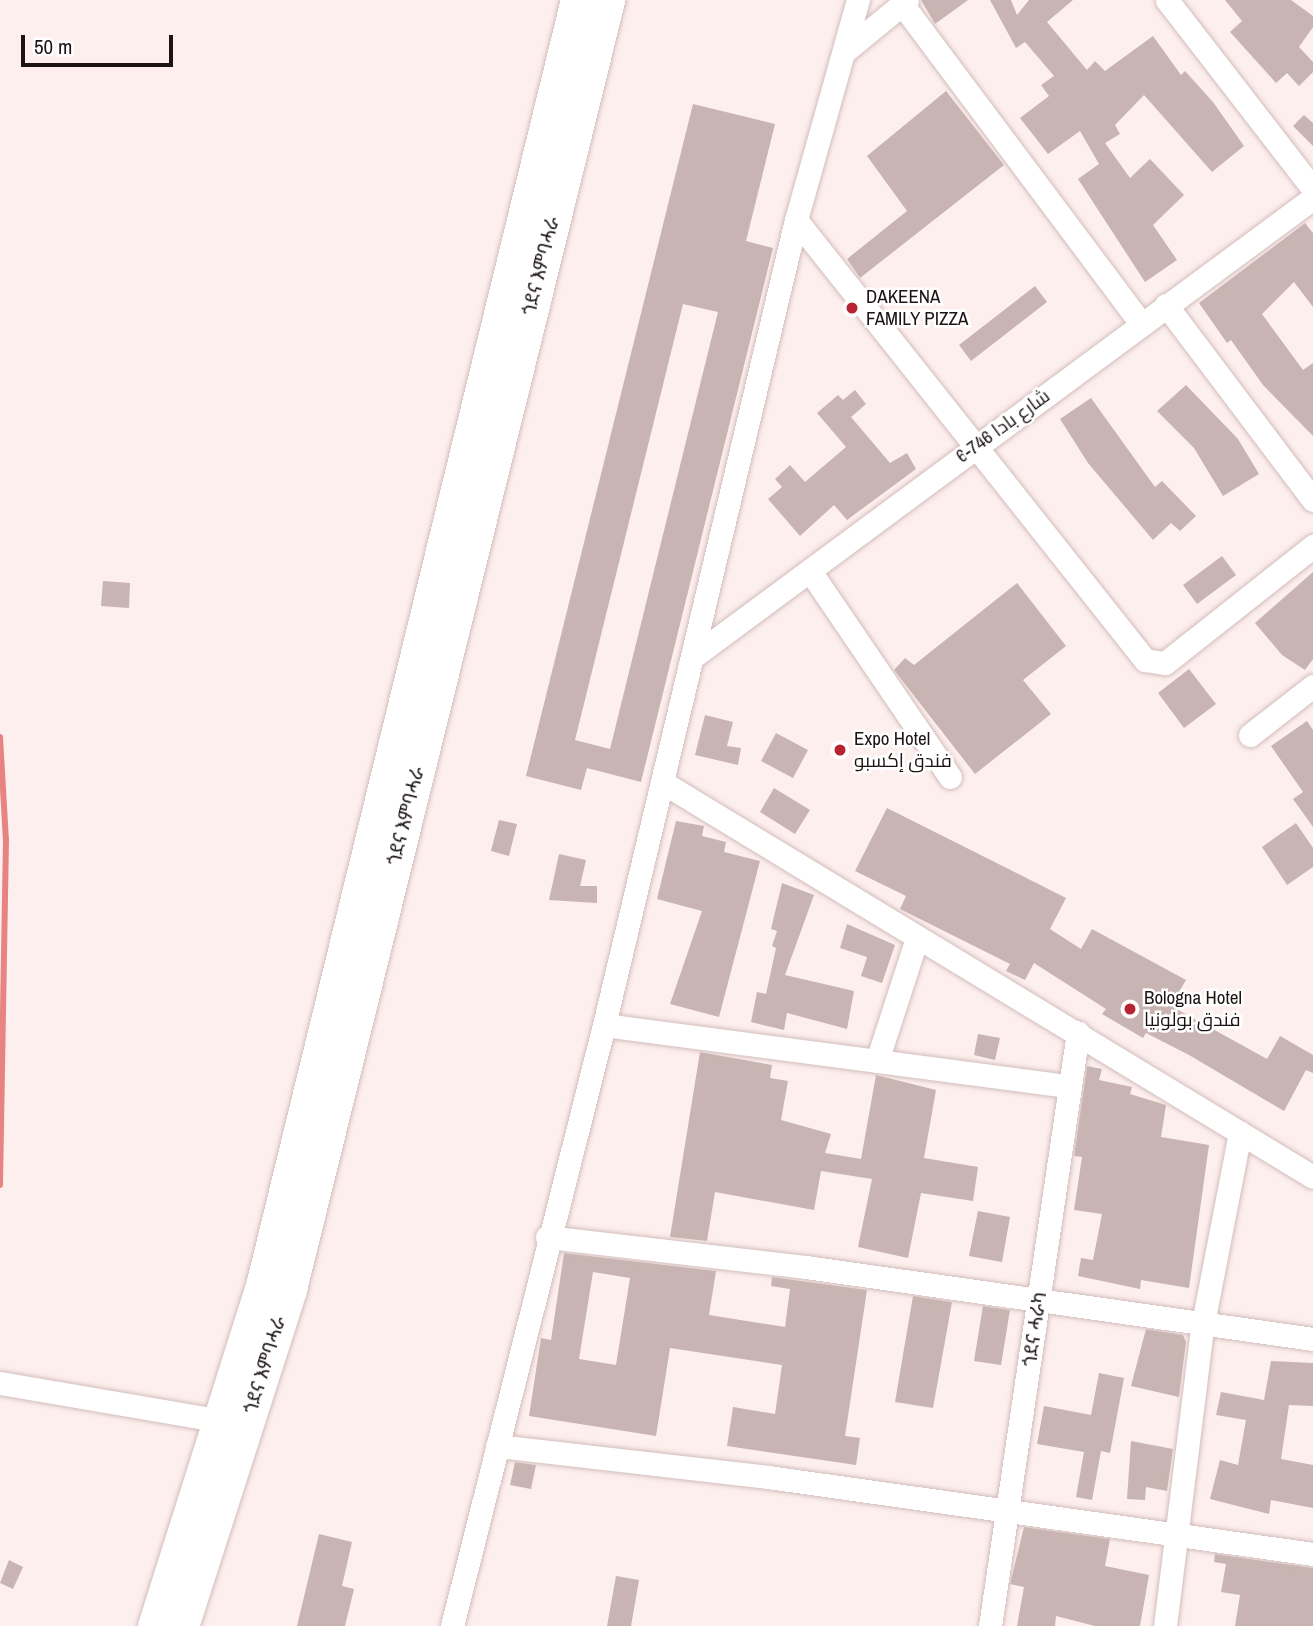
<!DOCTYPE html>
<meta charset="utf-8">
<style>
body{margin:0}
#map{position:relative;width:1313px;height:1626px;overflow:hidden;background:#fdefee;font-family:"Archivo Narrow",Cairo,"Noto Sans Ethiopic",sans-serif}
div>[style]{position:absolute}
.stream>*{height:6px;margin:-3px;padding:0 3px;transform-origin:3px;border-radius:3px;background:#e78481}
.building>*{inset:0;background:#c8b4b2}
.roads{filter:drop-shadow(0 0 2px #d2bdbb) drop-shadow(0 0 2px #d2bdbb)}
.minor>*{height:23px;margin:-11.5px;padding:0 11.5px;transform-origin:11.5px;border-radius:11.5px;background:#fff}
.primary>*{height:35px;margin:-17.5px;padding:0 17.5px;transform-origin:17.5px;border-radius:17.5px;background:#fff}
.dots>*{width:19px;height:19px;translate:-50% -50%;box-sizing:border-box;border:4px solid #fff;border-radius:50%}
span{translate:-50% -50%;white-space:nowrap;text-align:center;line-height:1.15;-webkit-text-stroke:5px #fff;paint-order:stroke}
.street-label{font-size:19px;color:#1c1414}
.poi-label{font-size:19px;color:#1c1414}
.left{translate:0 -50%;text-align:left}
.scale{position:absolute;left:21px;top:35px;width:152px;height:32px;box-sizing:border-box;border:4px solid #1c1414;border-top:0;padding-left:9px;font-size:21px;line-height:24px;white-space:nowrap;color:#1c1414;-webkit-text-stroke:5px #fff;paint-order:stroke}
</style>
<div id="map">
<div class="stream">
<i style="left:0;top:737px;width:103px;rotate:86.7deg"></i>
<i style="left:6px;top:840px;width:345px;rotate:91deg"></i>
</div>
<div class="building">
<i style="clip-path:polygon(921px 0,968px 0,935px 24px)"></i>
<i style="clip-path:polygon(990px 0,1011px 0,1017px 15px,1029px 0,1073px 0,1047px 22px,1087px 70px,1095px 61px,1105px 71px,1153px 36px,1181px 75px,1185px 71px,1213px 102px,1244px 146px,1212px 172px,1144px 95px,1115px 125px,1120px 134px,1105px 143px,1130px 178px,1150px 159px,1184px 195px,1153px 225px,1177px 260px,1145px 282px,1078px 179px,1099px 164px,1080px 131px,1048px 154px,1020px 118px,1049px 96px,1041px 85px,1054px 76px,1025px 42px,1016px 48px)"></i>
<i style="clip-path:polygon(1225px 0,1291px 0,1313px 16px,1313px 27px,1299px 47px,1313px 62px,1313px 72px,1299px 86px,1287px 73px,1276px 83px,1230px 32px,1242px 21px)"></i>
<i style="clip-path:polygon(946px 91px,1004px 165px,860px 278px,847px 259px,907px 211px,867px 156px)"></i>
<i style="clip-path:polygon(evenodd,693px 104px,775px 124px,746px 241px,773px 248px,641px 782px,587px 768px,581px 790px,526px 776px,693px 104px,683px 304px,718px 312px,610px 749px,575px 740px,683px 304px)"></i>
<i style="clip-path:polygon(1304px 115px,1313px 123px,1313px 146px,1293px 126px)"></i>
<i style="clip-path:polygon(1305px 223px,1313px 233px,1313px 307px,1294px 282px,1262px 314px,1303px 370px,1313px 363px,1313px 436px,1263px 385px,1231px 340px,1227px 343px,1199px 303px)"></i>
<i style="clip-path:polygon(1035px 286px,1047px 302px,971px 361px,959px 345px)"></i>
<i style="clip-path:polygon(1186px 385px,1238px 439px,1259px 474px,1223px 496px,1194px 448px,1157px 411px)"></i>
<i style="clip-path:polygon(855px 390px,866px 404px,851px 417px,890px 463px,907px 453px,916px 469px,847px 520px,834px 505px,800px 536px,768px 499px,782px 487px,775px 479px,790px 465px,805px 482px,846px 447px,817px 413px,838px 395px,843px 400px)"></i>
<i style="clip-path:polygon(1091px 398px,1155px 487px,1162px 481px,1196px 516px,1180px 531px,1171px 523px,1153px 540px,1088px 463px,1060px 419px)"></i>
<i style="clip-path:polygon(1222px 556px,1236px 575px,1197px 604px,1183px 585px)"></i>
<i style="clip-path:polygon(1313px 572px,1313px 659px,1305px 670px,1282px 655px,1255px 623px)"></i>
<i style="clip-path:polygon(103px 581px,130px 583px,129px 608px,101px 606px)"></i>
<i style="clip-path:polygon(1017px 583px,1066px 646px,1023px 680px,1051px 714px,975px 774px,894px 670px,905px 658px,914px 665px)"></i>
<i style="clip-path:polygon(1189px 669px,1216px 704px,1184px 728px,1158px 693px)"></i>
<i style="clip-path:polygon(705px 715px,733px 722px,727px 746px,741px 748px,738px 765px,695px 755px)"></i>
<i style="clip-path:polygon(1307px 721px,1313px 730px,1313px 827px,1293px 799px,1303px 792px,1271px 746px)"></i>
<i style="clip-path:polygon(776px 733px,808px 750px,793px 778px,761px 761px)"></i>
<i style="clip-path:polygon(774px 788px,810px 810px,795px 834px,760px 812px)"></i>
<i style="clip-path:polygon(887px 808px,1066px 898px,1050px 929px,1081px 949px,1092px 929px,1186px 980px,1171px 1006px,1267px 1059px,1280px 1036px,1313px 1055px,1313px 1073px,1306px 1070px,1284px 1111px,1189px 1055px,1146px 1033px,1143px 1038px,1102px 1014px,1106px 1009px,1034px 963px,1025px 980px,1006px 971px,1010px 964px,900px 909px,906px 896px,855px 871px)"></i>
<i style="clip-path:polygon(499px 820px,517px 824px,509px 856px,491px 851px)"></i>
<i style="clip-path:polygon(676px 821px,704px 826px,702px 836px,726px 842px,724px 852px,760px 861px,719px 1017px,670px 1004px,702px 911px,657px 899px)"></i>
<i style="clip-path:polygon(1296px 823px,1313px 848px,1313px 867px,1287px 885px,1262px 847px)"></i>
<i style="clip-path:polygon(559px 854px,586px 860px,580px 886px,597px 886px,597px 903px,549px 900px)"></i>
<i style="clip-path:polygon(782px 883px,814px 895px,785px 975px,854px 991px,847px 1029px,787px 1013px,784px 1030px,751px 1022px,757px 992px,766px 994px,776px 948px,772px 946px,777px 931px,771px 929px)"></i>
<i style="clip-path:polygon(847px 924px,895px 945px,882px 983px,861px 976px,867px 957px,840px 948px)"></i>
<i style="clip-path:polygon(978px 1034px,1000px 1038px,995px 1060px,974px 1055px)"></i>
<i style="clip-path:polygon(700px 1052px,772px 1065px,770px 1078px,788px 1081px,781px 1120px,831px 1134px,825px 1153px,861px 1159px,876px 1075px,936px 1090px,924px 1158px,978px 1167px,973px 1201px,921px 1193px,908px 1258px,858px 1247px,872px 1179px,821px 1171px,814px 1210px,715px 1192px,707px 1241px,670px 1237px)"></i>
<i style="clip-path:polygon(1087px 1066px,1102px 1069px,1099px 1080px,1132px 1087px,1130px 1094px,1166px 1105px,1161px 1137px,1209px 1145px,1189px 1288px,1141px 1280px,1140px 1289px,1078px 1276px,1081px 1258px,1093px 1260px,1102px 1214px,1074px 1210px,1082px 1157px,1074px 1156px)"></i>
<i style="clip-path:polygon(978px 1211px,1010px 1217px,1002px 1262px,969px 1256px)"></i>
<i style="clip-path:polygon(evenodd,564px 1253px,716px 1271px,709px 1315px,785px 1327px,790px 1289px,771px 1286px,772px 1277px,867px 1290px,845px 1436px,860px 1438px,856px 1465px,727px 1446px,733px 1407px,775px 1414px,782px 1365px,670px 1348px,656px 1436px,529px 1416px,541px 1338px,551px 1340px,564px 1253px,593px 1272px,630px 1278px,616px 1365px,579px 1359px,593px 1272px)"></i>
<i style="clip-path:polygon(913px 1296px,952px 1302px,933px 1408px,895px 1402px)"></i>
<i style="clip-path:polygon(983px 1306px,1010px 1310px,1001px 1365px,974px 1361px)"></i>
<i style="clip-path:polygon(1146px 1329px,1183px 1335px,1186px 1342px,1179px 1397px,1131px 1386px)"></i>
<i style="clip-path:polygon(1271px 1361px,1313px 1363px,1313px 1406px,1289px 1405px,1281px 1459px,1313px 1465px,1313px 1508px,1271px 1500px,1269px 1514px,1210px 1499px,1220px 1460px,1238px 1465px,1246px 1420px,1216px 1415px,1221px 1392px,1264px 1400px)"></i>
<i style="clip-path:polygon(1099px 1373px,1124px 1378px,1110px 1453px,1101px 1451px,1092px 1500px,1076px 1497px,1084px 1452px,1037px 1444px,1044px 1406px,1091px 1415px)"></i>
<i style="clip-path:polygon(1131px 1441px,1173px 1449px,1167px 1491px,1146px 1487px,1145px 1500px,1127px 1499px)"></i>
<i style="clip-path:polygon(515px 1462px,536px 1465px,531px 1489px,510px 1485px)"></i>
<i style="clip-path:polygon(1024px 1527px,1110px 1539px,1105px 1566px,1149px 1575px,1140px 1626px,1095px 1626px,1056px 1616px,1055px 1626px,1017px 1626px,1024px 1587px,1010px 1584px)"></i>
<i style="clip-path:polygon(319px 1534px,352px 1542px,342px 1586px,354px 1589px,345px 1626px,297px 1626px)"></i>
<i style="clip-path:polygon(1215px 1554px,1313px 1568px,1313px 1626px,1235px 1626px,1240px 1595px,1221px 1592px,1226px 1564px,1214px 1562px)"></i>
<i style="clip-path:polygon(9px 1560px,23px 1567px,13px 1589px,0 1583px)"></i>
<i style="clip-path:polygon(616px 1576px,639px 1580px,631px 1626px,607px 1626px)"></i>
</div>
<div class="roads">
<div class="minor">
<i style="left:1167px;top:0;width:239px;rotate:52.3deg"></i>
<i style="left:902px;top:4px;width:399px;rotate:53.2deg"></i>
<i style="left:845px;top:51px;width:80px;rotate:-39.4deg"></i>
<i style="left:796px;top:220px;width:562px;rotate:51.58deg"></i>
<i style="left:1145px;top:660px;width:20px;rotate:9deg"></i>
<i style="left:1165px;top:663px;width:189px;rotate:-38.3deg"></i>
<i style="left:1166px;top:305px;width:244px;rotate:53deg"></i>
<i style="left:810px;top:571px;width:249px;rotate:55.8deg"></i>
<i style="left:694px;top:656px;width:770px;rotate:-36.5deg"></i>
<i style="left:1250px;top:735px;width:80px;rotate:-37.9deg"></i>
<i style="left:662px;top:782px;width:761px;rotate:31.25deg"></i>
<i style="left:604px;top:1025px;width:468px;rotate:7.5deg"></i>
<i style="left:877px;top:1061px;width:129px;rotate:-72deg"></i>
<i style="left:547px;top:1237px;width:261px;rotate:6.6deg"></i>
<i style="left:806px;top:1267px;width:512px;rotate:8.08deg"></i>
<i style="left:0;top:1383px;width:237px;rotate:9.7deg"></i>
<i style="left:497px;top:1446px;width:273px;rotate:6.5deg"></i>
<i style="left:768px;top:1477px;width:550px;rotate:8.04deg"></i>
<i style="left:452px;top:1626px;width:620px;rotate:-75.81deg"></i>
<i style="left:604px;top:1025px;width:828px;rotate:-76.59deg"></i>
<i style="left:796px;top:220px;width:229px;rotate:-74.3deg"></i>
<i style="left:990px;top:1626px;width:600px;rotate:-81.57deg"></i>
<i style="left:1165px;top:1626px;width:305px;rotate:-82.9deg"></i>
<i style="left:1203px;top:1323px;width:194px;rotate:-79deg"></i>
</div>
<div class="primary">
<i style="left:155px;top:1626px;width:361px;rotate:-72.4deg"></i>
<i style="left:264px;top:1282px;width:1320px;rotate:-76.24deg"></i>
<i style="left:181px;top:1626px;width:354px;rotate:-72.2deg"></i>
<i style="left:289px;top:1289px;width:1328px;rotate:-76.14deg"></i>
</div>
</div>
<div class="dots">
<i style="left:852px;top:308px;background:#b62432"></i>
<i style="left:840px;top:750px;background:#b62432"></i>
<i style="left:1130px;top:1009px;background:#b62432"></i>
</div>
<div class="street-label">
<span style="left:541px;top:266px;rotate:-76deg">ጎደና እምባሓራ</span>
<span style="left:1003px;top:426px;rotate:-36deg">شارع بادا 746-6</span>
<span style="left:406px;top:816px;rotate:-76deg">ጎደና እምባሓራ</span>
<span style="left:1035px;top:1329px;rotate:-82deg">ጎደና ሓራካ</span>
<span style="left:265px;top:1365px;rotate:-73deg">ጎደና እምባሓራ</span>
</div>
<div class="poi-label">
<span class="left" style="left:866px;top:308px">DAKEENA<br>FAMILY PIZZA</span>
<span class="left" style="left:854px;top:750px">Expo Hotel<br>فندق إكسبو</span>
<span class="left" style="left:1144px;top:1009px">Bologna Hotel<br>فندق بولونيا</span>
</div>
<div class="scale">50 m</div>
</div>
